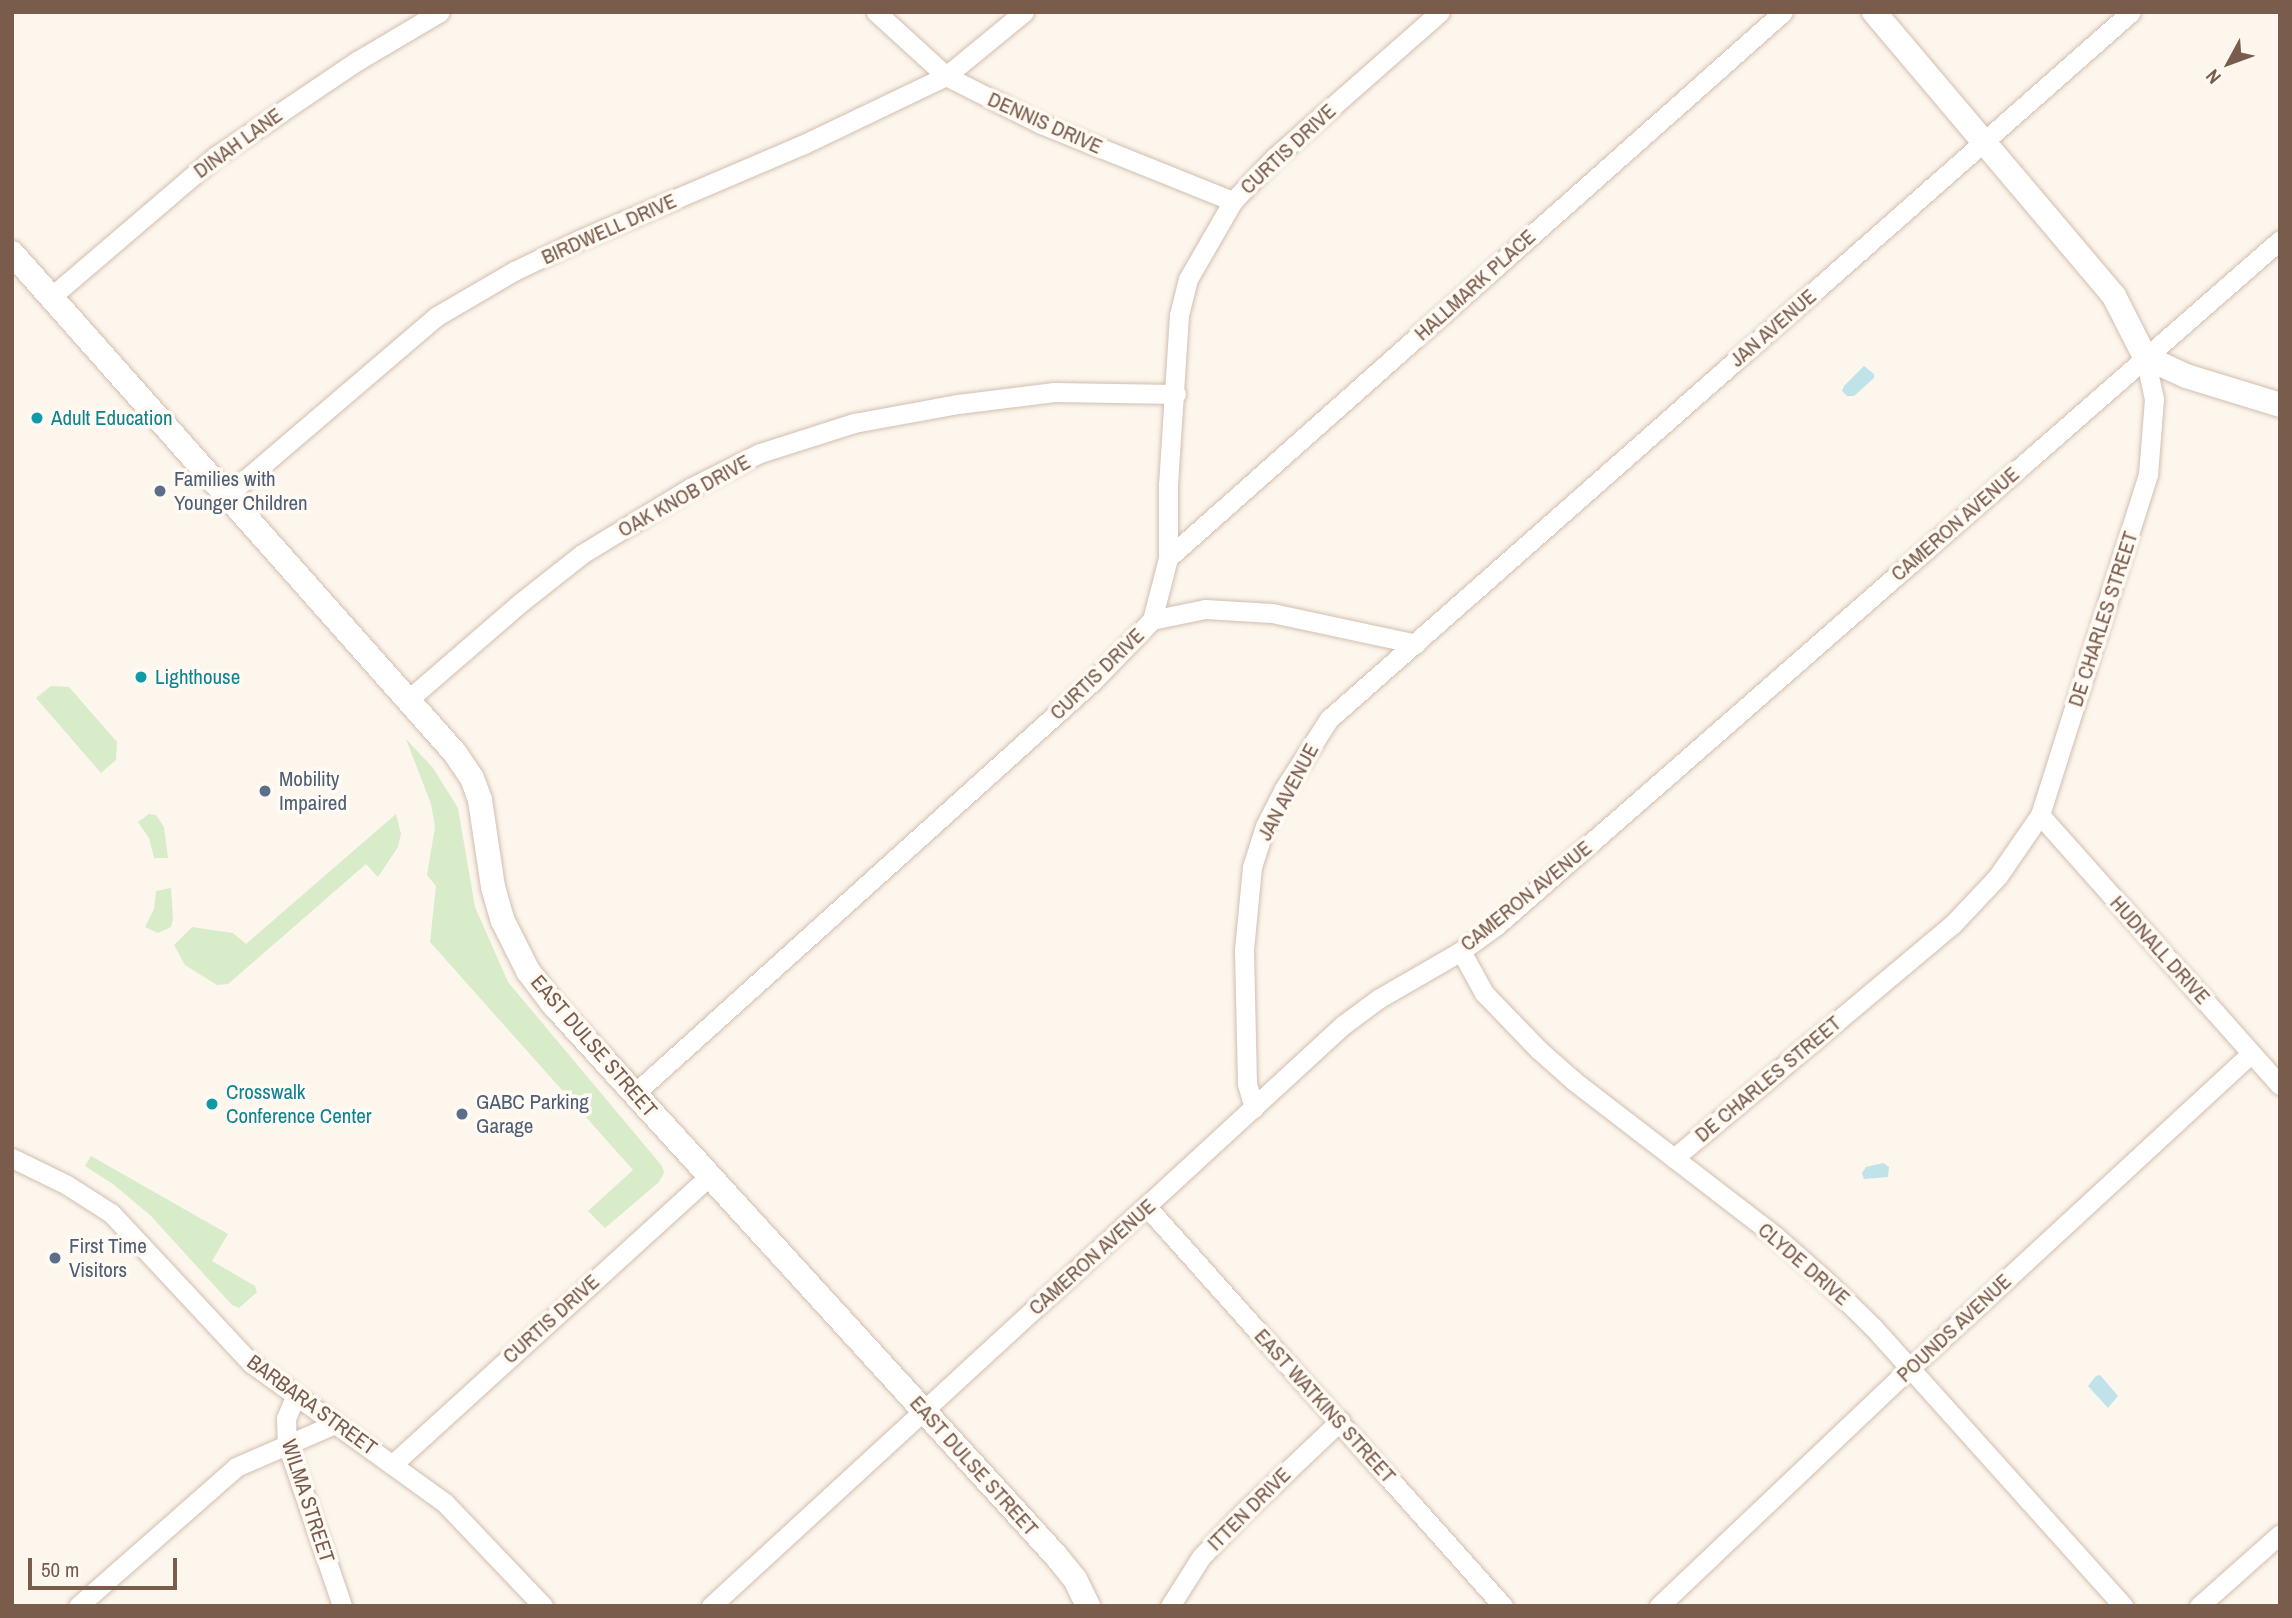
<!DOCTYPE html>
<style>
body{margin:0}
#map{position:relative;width:2292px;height:1618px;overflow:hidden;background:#fdf6ec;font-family:"Archivo Narrow",sans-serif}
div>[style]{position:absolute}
.green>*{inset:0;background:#d8ecc9}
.water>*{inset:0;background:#bfe3e8}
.roads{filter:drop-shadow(0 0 2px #d1beb0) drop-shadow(0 0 2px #d1beb0)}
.minor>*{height:19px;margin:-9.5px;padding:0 9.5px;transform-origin:9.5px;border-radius:9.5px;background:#fff}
.tertiary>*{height:24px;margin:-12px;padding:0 12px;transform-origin:12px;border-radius:12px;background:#fff}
.dots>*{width:19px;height:19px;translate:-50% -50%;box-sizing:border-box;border:4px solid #fffaf3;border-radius:50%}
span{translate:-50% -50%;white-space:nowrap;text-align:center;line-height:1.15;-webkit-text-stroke:7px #fffaf3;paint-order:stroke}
.street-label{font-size:21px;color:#7a5c4d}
.culture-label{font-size:21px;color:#0d838f}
.left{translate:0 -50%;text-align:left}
.service-label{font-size:21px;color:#4e5e75}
.frame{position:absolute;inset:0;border:14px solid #7a5c4d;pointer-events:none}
.north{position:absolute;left:2194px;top:28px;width:70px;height:70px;-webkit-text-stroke:5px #fffaf3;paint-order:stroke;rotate:229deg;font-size:19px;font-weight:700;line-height:28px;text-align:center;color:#7a5c4d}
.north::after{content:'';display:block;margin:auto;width:24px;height:32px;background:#7a5c4d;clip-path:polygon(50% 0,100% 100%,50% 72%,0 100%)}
.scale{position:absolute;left:28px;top:1558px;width:149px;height:32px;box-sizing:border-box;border:4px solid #7a5c4d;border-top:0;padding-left:9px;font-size:21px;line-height:24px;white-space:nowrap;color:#7a5c4d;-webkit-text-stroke:5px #fffaf3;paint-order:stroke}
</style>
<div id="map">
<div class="green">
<i style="clip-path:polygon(51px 686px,69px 687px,117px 742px,116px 760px,101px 773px,36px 698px)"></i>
<i style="clip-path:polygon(406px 739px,433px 768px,458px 808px,475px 907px,508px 982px,662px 1166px,664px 1173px,659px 1182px,605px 1228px,588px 1211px,633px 1170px,430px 942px,436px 886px,427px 875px,435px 827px,431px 804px)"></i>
<i style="clip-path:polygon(149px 814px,156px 815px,164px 827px,168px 858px,154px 858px,149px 838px,138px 822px)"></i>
<i style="clip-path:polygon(396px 814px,401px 834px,398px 847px,378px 877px,366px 864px,228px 984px,217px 985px,185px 965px,174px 945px,192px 927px,233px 933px,246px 944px)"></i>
<i style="clip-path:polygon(171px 888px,173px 919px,171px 927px,158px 933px,145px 927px,154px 909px,156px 891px)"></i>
<i style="clip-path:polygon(91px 1156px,228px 1234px,212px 1261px,255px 1286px,257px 1292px,239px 1308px,232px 1305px,151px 1216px,113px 1184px,85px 1166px)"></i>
</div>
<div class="water">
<i style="clip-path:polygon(1864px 366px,1874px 374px,1874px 378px,1854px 396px,1847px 396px,1842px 391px,1844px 386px)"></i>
<i style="clip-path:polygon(1883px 1163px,1889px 1167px,1888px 1177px,1864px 1179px,1862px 1173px,1866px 1167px)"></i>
<i style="clip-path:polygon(2100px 1375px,2118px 1396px,2108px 1408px,2088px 1386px,2096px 1376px)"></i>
</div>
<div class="roads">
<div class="minor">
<i style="left:876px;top:12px;width:95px;rotate:42.4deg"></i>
<i style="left:946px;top:76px;width:106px;rotate:26.8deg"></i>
<i style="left:1041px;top:124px;width:207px;rotate:21.9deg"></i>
<i style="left:52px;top:296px;width:216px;rotate:-40.5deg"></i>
<i style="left:216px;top:156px;width:170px;rotate:-34deg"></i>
<i style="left:357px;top:61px;width:96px;rotate:-30.6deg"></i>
<i style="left:226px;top:496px;width:277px;rotate:-40.5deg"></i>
<i style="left:437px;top:316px;width:89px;rotate:-30.3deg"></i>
<i style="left:514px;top:271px;width:72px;rotate:-25.5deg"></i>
<i style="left:579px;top:240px;width:242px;rotate:-23.1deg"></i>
<i style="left:802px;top:145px;width:160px;rotate:-25.6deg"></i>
<i style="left:946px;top:76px;width:101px;rotate:-39.4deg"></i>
<i style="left:1168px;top:558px;width:822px;rotate:-41.6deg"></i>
<i style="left:1152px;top:620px;width:54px;rotate:-11.7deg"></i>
<i style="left:1205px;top:609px;width:67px;rotate:3.4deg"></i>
<i style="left:1272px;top:613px;width:147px;rotate:12.1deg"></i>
<i style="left:410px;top:698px;width:145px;rotate:-40.8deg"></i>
<i style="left:520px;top:603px;width:79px;rotate:-38.3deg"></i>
<i style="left:582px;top:554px;width:127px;rotate:-31.4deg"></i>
<i style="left:690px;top:488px;width:78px;rotate:-26.6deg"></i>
<i style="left:760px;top:453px;width:99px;rotate:-17.7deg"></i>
<i style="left:854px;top:423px;width:106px;rotate:-10.4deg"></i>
<i style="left:958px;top:404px;width:97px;rotate:-7.1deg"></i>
<i style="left:1054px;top:392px;width:122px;rotate:0.9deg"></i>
<i style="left:2040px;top:815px;width:361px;rotate:48.4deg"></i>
<i style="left:1461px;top:951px;width:48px;rotate:61.3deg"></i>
<i style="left:1484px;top:993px;width:79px;rotate:46deg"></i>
<i style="left:1539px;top:1050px;width:47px;rotate:41.5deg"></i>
<i style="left:1574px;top:1081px;width:254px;rotate:37.6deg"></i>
<i style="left:1775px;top:1236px;width:68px;rotate:41.4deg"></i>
<i style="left:1826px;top:1281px;width:66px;rotate:44.4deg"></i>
<i style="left:1873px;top:1327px;width:375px;rotate:48.1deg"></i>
<i style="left:634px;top:1094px;width:617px;rotate:-41.98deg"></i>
<i style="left:1093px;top:681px;width:85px;rotate:-46deg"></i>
<i style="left:1152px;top:620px;width:64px;rotate:-75.5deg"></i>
<i style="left:1168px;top:558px;width:73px;rotate:-90deg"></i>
<i style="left:1168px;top:485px;width:170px;rotate:-86.3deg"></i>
<i style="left:1179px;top:315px;width:37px;rotate:-76deg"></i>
<i style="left:1188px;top:279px;width:90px;rotate:-60deg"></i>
<i style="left:1233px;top:201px;width:62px;rotate:-46.3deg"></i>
<i style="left:1276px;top:156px;width:218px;rotate:-41.3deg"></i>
<i style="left:1254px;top:1108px;width:26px;rotate:-106deg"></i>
<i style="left:1247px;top:1083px;width:133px;rotate:-91.3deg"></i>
<i style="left:1244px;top:950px;width:83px;rotate:-84.5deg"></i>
<i style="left:1252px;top:867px;width:43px;rotate:-72.4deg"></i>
<i style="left:1265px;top:826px;width:42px;rotate:-62.8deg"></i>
<i style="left:1284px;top:789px;width:83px;rotate:-57.3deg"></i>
<i style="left:1329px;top:719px;width:1069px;rotate:-41.4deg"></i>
<i style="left:12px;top:1158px;width:61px;rotate:26.1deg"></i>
<i style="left:67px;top:1185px;width:52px;rotate:32.5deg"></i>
<i style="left:111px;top:1213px;width:205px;rotate:47deg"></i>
<i style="left:251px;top:1363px;width:238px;rotate:35.8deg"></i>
<i style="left:444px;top:1502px;width:144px;rotate:46.4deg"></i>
<i style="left:1674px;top:1158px;width:363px;rotate:-40deg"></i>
<i style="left:1952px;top:925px;width:67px;rotate:-46.8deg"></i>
<i style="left:1998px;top:876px;width:74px;rotate:-55.5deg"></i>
<i style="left:2040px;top:815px;width:357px;rotate:-72.4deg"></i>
<i style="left:2148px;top:475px;width:76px;rotate:-85.5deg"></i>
<i style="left:2154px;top:399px;width:43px;rotate:-102.1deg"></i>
<i style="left:1147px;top:1207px;width:535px;rotate:48.26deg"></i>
<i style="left:295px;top:1397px;width:23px;rotate:113deg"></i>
<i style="left:286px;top:1418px;width:26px;rotate:88deg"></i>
<i style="left:287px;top:1444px;width:171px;rotate:71.2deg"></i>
<i style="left:394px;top:1463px;width:426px;rotate:-42.3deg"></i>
<i style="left:78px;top:1606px;width:210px;rotate:-41.3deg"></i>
<i style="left:236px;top:1467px;width:108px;rotate:-23.5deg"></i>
<i style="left:711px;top:1606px;width:858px;rotate:-42.59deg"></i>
<i style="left:1343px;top:1025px;width:44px;rotate:-36.6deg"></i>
<i style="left:1378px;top:999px;width:96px;rotate:-30deg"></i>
<i style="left:1461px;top:951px;width:44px;rotate:-35.8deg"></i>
<i style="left:1497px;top:925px;width:1040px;rotate:-41.18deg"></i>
<i style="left:1170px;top:1606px;width:58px;rotate:-57.7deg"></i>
<i style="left:1201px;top:1557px;width:61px;rotate:-46.3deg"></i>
<i style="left:1243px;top:1513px;width:134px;rotate:-43.5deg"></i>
<i style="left:1659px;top:1606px;width:343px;rotate:-43.5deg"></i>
<i style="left:1908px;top:1370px;width:467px;rotate:-42.7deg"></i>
<i style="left:2199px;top:1606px;width:108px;rotate:-41.6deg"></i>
</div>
<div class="tertiary">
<i style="left:1874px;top:12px;width:372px;rotate:49.8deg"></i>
<i style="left:2114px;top:296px;width:68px;rotate:63.1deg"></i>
<i style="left:2145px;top:357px;width:45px;rotate:24.9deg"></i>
<i style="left:2186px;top:376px;width:98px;rotate:17.1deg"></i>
<i style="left:12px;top:253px;width:668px;rotate:48.46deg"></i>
<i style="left:455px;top:753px;width:30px;rotate:56deg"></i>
<i style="left:472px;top:778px;width:23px;rotate:70deg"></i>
<i style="left:480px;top:800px;width:88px;rotate:81.5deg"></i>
<i style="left:493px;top:887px;width:35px;rotate:74deg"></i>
<i style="left:503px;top:921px;width:56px;rotate:63.4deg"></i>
<i style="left:528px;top:971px;width:41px;rotate:52.9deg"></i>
<i style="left:553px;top:1004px;width:748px;rotate:47.65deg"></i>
<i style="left:1057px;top:1557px;width:28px;rotate:51deg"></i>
<i style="left:1075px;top:1579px;width:30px;rotate:64deg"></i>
</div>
</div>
<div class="dots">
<i style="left:37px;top:418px;background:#0f9aa8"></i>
<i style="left:160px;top:491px;background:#5c6f8a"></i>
<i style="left:141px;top:677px;background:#0f9aa8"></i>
<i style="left:265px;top:791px;background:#5c6f8a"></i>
<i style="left:212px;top:1104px;background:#0f9aa8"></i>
<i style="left:462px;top:1114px;background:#5c6f8a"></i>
<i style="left:55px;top:1258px;background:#5c6f8a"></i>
</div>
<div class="street-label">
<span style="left:1045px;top:123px;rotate:24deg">DENNIS DRIVE</span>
<span style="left:238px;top:143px;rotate:-36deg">DINAH LANE</span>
<span style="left:1288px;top:149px;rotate:-43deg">CURTIS DRIVE</span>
<span style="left:609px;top:229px;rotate:-24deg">BIRDWELL DRIVE</span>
<span style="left:1475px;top:285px;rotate:-42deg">HALLMARK PLACE</span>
<span style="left:1773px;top:328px;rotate:-41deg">JAN AVENUE</span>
<span style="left:684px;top:496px;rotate:-29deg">OAK KNOB DRIVE</span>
<span style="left:1955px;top:524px;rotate:-41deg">CAMERON AVENUE</span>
<span style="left:2103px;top:619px;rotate:-72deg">DE CHARLES STREET</span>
<span style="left:1097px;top:674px;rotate:-44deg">CURTIS DRIVE</span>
<span style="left:1288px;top:792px;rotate:-62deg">JAN AVENUE</span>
<span style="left:1526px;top:896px;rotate:-39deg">CAMERON AVENUE</span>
<span style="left:2160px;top:950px;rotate:48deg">HUDNALL DRIVE</span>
<span style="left:594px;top:1046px;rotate:49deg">EAST DULSE STREET</span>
<span style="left:1768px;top:1079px;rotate:-40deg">DE CHARLES STREET</span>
<span style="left:1092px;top:1257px;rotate:-42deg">CAMERON AVENUE</span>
<span style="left:1804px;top:1264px;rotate:41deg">CLYDE DRIVE</span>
<span style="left:551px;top:1319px;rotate:-42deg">CURTIS DRIVE</span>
<span style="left:1954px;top:1328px;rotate:-43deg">POUNDS AVENUE</span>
<span style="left:312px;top:1405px;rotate:36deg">BARBARA STREET</span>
<span style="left:1325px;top:1406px;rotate:48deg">EAST WATKINS STREET</span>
<span style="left:974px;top:1466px;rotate:48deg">EAST DULSE STREET</span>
<span style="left:308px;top:1501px;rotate:72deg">WILMA STREET</span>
<span style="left:1249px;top:1509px;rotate:-45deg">ITTEN DRIVE</span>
</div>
<div class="culture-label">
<span class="left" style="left:51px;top:418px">Adult Education</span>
<span class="left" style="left:155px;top:677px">Lighthouse</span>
<span class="left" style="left:226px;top:1104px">Crosswalk<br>Conference Center</span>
</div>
<div class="service-label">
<span class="left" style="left:174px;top:491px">Families with<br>Younger Children</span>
<span class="left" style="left:279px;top:791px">Mobility<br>Impaired</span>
<span class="left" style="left:476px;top:1114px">GABC Parking<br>Garage</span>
<span class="left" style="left:69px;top:1258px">First Time<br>Visitors</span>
</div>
<div class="frame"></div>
<div class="north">N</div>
<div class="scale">50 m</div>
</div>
